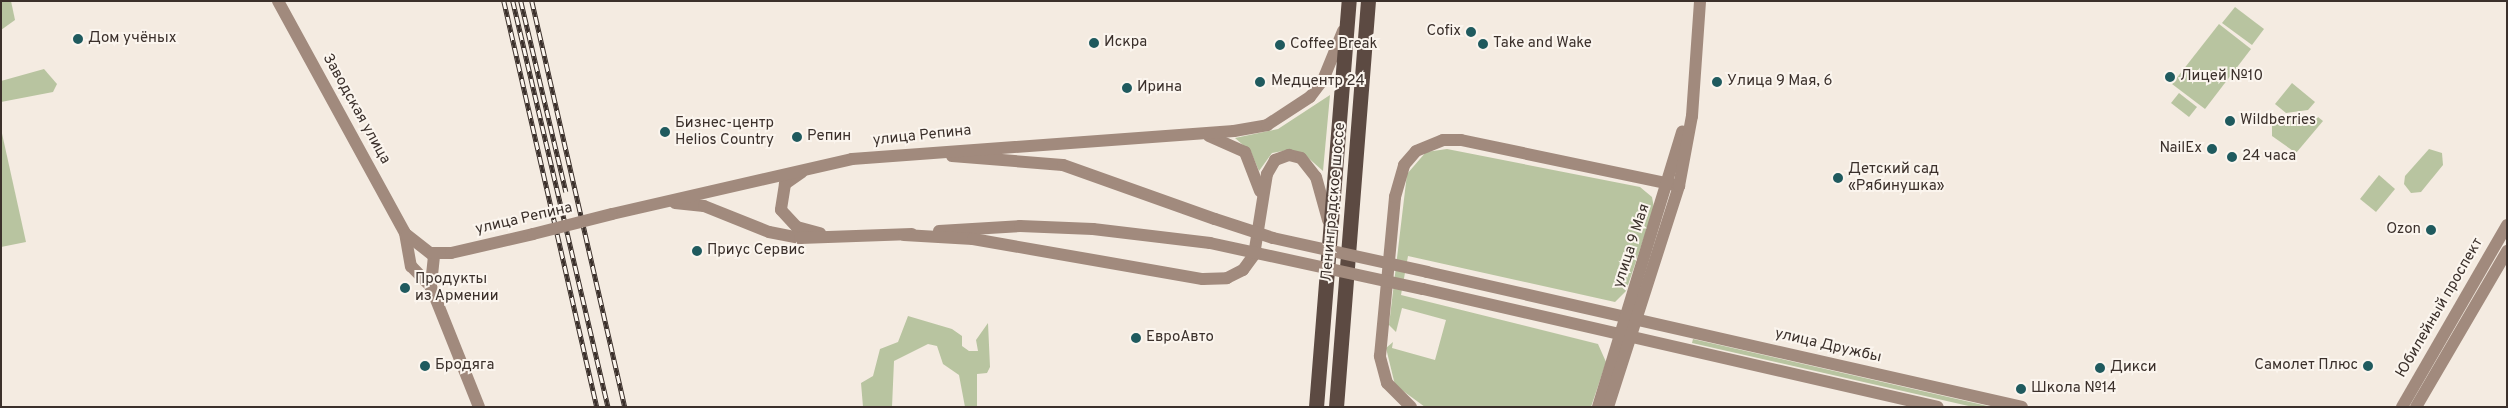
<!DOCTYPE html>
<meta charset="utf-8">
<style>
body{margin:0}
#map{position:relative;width:2508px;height:408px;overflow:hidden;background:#f4ebe1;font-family:Overpass,sans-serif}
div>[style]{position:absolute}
.green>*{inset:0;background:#b8c4a0}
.secondary>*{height:12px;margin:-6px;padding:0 6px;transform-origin:6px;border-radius:6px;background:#a18a7d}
.highway>*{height:15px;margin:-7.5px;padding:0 7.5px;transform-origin:7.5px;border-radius:7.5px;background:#5c4a42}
.rail>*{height:4.5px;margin-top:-2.25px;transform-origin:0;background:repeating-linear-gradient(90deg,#fbf5ee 0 8px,#3b302b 0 16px);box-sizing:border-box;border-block:1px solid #3b302b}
.secondary-bridge>*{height:12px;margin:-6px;padding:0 6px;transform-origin:6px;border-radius:6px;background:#a18a7d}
.dots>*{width:14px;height:14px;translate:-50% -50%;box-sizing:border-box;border:2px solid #fbf5ee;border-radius:50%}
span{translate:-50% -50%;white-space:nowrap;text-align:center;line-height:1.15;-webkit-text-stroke:4px #fbf5ee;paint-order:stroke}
.poi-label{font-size:15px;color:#3b302b}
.right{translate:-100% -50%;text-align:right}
.left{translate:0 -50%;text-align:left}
.street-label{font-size:15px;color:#3b302b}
.frame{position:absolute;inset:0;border:2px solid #3b302b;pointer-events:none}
</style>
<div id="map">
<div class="green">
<i style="clip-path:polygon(1px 1px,11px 1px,15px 20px,1px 30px)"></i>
<i style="clip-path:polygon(2235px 7px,2264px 29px,2252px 45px,2222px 23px)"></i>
<i style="clip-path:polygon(2219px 24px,2251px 49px,2205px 109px,2172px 84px)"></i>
<i style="clip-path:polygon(44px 69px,57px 84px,53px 92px,1px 102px,1px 81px)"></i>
<i style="clip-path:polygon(2292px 83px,2315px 102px,2308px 110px,2286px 113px,2275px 104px)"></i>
<i style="clip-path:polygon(2179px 93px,2197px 107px,2189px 117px,2171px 103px)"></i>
<i style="clip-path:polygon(1330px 95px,1323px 171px,1305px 155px,1288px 150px,1272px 153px,1259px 171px,1251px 152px,1235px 138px,1278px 129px)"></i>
<i style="clip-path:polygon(2318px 117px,2323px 121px,2296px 153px,2272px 136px,2272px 123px)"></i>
<i style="clip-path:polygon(1px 129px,26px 242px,1px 247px)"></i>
<i style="clip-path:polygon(1447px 149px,1640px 187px,1652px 197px,1654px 208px,1626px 291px,1615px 302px,1408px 256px,1401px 295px,1598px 344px,1606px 362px,1591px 407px,1425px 407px,1395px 385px,1386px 348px,1393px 342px,1392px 348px,1435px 360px,1446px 320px,1402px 308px,1396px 332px,1389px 325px,1407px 174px,1426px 152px)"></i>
<i style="clip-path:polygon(2429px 149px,2442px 153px,2443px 165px,2421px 192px,2411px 193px,2404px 184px,2405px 176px)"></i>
<i style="clip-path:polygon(2379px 175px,2395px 189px,2376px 212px,2360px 199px)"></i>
<i style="clip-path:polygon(908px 316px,952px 329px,962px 336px,962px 346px,969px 351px,978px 351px,976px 340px,988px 323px,990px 367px,987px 373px,977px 374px,977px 407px,965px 407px,959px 375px,943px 364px,937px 346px,928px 344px,894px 361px,892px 407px,863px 407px,861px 383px,873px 376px,880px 349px,898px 342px)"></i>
<i style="clip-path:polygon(1693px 339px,1992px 407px,1973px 407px,1692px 343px)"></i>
</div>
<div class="secondary">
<i style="left:278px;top:1px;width:264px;rotate:61.3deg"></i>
<i style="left:405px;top:233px;width:34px;rotate:80deg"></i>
<i style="left:411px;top:266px;width:29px;rotate:46deg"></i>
<i style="left:431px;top:287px;width:129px;rotate:68.2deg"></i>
<i style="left:1209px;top:136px;width:39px;rotate:24deg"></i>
<i style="left:1245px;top:152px;width:42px;rotate:69deg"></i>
<i style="left:952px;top:156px;width:111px;rotate:4.6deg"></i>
<i style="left:1063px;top:165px;width:161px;rotate:19.6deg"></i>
<i style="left:802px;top:172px;width:21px;rotate:145deg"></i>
<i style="left:785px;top:184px;width:26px;rotate:99deg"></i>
<i style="left:781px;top:210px;width:23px;rotate:47deg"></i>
<i style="left:797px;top:227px;width:24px;rotate:15deg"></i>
<i style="left:675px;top:203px;width:29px;rotate:6deg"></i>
<i style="left:704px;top:206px;width:70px;rotate:21.8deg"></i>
<i style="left:769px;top:232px;width:32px;rotate:11deg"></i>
<i style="left:800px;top:238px;width:112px;rotate:-2deg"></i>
<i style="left:612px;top:214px;width:246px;rotate:-12.9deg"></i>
<i style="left:852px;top:159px;width:383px;rotate:-4.2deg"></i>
<i style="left:1234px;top:131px;width:34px;rotate:-10deg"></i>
<i style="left:1267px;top:125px;width:51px;rotate:-33.1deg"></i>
<i style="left:1310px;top:97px;width:21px;rotate:-53deg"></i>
<i style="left:1323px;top:80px;width:53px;rotate:-67.8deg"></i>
<i style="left:939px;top:231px;width:81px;rotate:-3.5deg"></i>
<i style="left:1020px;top:226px;width:73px;rotate:2.4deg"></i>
<i style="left:1093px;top:229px;width:118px;rotate:6.8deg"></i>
<i style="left:407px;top:235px;width:34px;rotate:38deg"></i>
<i style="left:434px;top:256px;width:31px;rotate:96deg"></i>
<i style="left:904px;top:235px;width:69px;rotate:3.3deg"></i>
<i style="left:973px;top:239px;width:233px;rotate:9.9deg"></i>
<i style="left:1203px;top:279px;width:24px;rotate:-2deg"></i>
<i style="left:1227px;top:278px;width:18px;rotate:-27deg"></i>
<i style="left:1243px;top:270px;width:19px;rotate:-54deg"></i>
<i style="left:1254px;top:255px;width:82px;rotate:-80.9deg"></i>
<i style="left:1267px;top:174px;width:16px;rotate:-60deg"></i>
<i style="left:1275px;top:160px;width:15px;rotate:-20deg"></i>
<i style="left:1289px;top:155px;width:12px;rotate:14deg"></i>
<i style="left:1301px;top:158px;width:24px;rotate:52deg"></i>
<i style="left:1316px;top:177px;width:45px;rotate:74.4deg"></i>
<i style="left:432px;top:253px;width:19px"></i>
<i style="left:451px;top:253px;width:84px;rotate:-13deg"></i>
<i style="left:1427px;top:272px;width:610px;rotate:12.78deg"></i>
<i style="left:1423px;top:289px;width:528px;rotate:12.91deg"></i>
<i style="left:1411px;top:407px;width:34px;rotate:-135deg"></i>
<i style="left:1387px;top:383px;width:28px;rotate:-105deg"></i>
<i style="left:1380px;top:356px;width:160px;rotate:-84.6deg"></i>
<i style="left:1395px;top:197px;width:33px;rotate:-74deg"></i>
<i style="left:1404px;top:165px;width:18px;rotate:-49deg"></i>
<i style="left:1416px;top:151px;width:29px;rotate:-22deg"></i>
<i style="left:1443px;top:140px;width:18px"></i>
<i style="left:1461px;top:140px;width:223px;rotate:11.9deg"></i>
<i style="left:1598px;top:407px;width:288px;rotate:-73deg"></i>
<i style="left:1608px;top:407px;width:232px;rotate:-72.2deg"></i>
<i style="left:1679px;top:186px;width:71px;rotate:-79.5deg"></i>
<i style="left:1692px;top:116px;width:115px;rotate:-86deg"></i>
<i style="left:2402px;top:407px;width:210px;rotate:-60deg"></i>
<i style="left:2416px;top:407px;width:181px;rotate:-59.7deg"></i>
</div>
<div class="highway">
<i style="left:1316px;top:407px;width:407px;rotate:-85.4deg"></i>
<i style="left:1336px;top:407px;width:407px;rotate:-85.5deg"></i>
</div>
<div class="rail">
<i style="left:504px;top:1px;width:417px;rotate:77.1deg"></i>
<i style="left:513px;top:1px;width:417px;rotate:76.8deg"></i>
<i style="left:521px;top:1px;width:196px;rotate:76.7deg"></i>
<i style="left:532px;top:1px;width:417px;rotate:77.1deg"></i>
</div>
<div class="secondary-bridge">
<i style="left:1215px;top:219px;width:61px;rotate:18.1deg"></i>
<i style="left:1273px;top:238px;width:158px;rotate:12.4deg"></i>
<i style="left:533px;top:234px;width:81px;rotate:-14.2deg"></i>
<i style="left:1210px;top:243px;width:218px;rotate:12.2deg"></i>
</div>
<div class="dots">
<i style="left:1471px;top:32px;background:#1f5a5e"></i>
<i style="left:78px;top:39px;background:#1f5a5e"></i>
<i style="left:1094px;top:43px;background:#1f5a5e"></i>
<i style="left:1483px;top:44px;background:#1f5a5e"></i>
<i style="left:1280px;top:45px;background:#1f5a5e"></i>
<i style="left:2170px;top:77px;background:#1f5a5e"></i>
<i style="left:1260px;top:82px;background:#1f5a5e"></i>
<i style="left:1717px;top:82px;background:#1f5a5e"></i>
<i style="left:1127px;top:88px;background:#1f5a5e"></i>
<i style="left:2230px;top:121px;background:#1f5a5e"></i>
<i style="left:665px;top:132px;background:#1f5a5e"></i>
<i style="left:797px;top:137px;background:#1f5a5e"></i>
<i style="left:2212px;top:149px;background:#1f5a5e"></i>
<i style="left:2232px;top:157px;background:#1f5a5e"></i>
<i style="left:1838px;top:178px;background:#1f5a5e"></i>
<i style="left:2431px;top:230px;background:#1f5a5e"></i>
<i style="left:697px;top:251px;background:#1f5a5e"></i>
<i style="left:405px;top:288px;background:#1f5a5e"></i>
<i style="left:1136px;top:338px;background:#1f5a5e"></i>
<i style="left:425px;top:366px;background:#1f5a5e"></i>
<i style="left:2368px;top:366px;background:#1f5a5e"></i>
<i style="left:2100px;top:368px;background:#1f5a5e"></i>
<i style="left:2021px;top:389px;background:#1f5a5e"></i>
</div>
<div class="poi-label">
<span class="right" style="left:1461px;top:32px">Cofix</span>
<span class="left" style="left:88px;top:39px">Дом учёных</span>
<span class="left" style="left:1104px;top:43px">Искра</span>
<span class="left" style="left:1493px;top:44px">Take and Wake</span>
<span class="left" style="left:1290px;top:45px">Coffee Break</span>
<span class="left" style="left:2180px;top:77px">Лицей №10</span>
<span class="left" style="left:1271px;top:82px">Медцентр 24</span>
<span class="left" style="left:1727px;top:82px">Улица 9 Мая, 6</span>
<span class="left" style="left:1137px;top:88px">Ирина</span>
<span class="left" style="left:2240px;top:121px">Wildberries</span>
<span class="left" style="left:675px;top:132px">Бизнес-центр<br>Helios Country</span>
<span class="left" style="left:807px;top:137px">Репин</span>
<span class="right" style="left:2202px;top:149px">NailEx</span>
<span class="left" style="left:2242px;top:157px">24 часа</span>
<span class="left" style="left:1848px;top:178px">Детский сад<br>«Рябинушка»</span>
<span class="right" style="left:2421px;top:230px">Ozon</span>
<span class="left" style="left:707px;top:251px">Приус Сервис</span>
<span class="left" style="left:415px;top:288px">Продукты<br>из Армении</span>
<span class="left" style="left:1146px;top:338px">ЕвроАвто</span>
<span class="left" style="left:435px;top:366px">Бродяга</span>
<span class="right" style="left:2358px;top:366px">Самолет Плюс</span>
<span class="left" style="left:2110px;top:368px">Дикси</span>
<span class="left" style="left:2031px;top:389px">Школа №14</span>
</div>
<div class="street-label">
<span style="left:356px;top:109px;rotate:61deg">Заводская улица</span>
<span style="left:922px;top:136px;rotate:-6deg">улица Репина</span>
<span style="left:1334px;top:202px;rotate:-85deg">Ленинградское шоссе</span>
<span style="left:524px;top:219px;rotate:-13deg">улица Репина</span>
<span style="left:1632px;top:246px;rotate:-72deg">улица 9 Мая</span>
<span style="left:2440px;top:308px;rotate:-60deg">Юбилейный проспект</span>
<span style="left:1828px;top:346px;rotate:13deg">улица Дружбы</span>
</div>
<div class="frame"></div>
</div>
